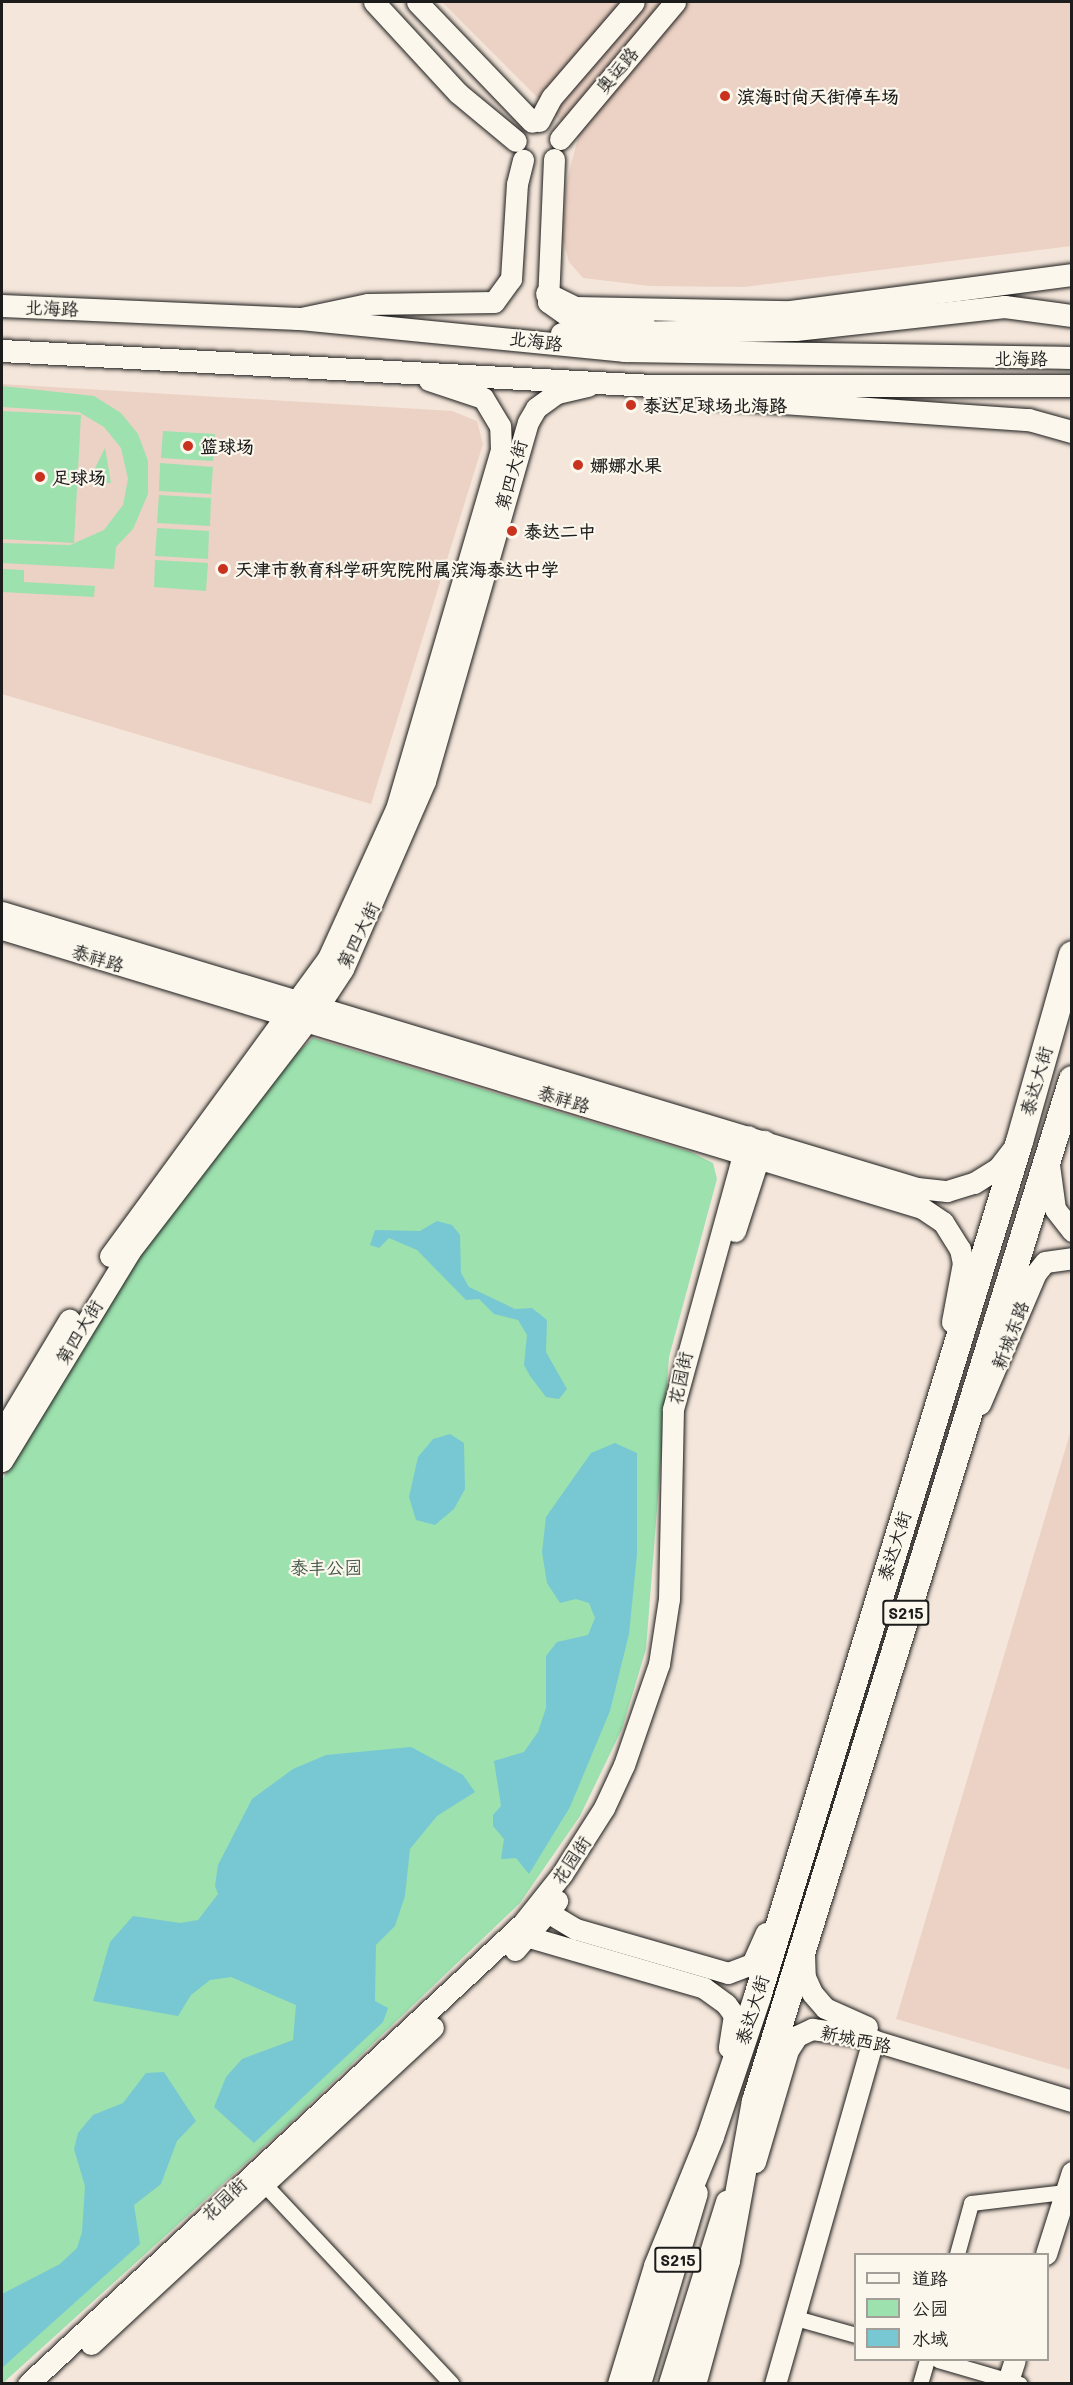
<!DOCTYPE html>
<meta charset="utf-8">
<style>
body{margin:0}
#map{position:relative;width:1073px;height:2385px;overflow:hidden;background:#f4e6da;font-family:Mali,"LXGW WenKai TC",sans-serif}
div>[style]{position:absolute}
.built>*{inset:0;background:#ecd2c4}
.green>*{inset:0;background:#9ce1ae}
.water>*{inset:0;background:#78c8d3}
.roads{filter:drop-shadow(0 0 2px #1c1c1c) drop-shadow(0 0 2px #1c1c1c)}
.street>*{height:15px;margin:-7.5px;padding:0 7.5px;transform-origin:7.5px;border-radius:7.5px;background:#fbf7ec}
.secondary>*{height:21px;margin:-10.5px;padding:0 10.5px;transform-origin:10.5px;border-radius:10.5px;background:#fbf7ec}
.primary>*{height:22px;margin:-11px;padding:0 11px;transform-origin:11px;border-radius:11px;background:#fbf7ec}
.highway>*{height:27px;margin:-13.5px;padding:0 13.5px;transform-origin:13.5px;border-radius:13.5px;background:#fbf7ec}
.dots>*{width:16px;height:16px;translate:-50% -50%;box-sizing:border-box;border:3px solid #fbf7ec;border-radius:50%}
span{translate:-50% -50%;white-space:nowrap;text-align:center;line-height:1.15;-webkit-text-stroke:4.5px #fbf7ec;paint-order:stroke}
.shield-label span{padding:2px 4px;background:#fbf7ec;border:2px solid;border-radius:4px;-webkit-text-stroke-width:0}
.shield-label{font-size:16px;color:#1c1c1c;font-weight:700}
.street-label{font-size:18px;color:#1c1c1c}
.poi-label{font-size:18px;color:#1c1c1c;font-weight:700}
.left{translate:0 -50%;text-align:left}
.park-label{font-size:18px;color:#425748}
.frame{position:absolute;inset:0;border:3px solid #1c1c1c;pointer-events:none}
.legend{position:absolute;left:854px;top:2253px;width:195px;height:108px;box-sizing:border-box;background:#fbf7ec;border:2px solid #a29f99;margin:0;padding:8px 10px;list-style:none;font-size:18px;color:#1c1c1c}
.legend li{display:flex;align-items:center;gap:12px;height:30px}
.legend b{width:30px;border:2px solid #a29f99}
</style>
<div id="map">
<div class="built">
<i style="clip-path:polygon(442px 2px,1071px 2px,1071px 246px,744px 287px,650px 286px,583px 278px,569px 262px,563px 240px,566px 184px,578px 138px)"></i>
<i style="clip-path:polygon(2px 384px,452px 411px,477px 421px,483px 444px,371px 804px,2px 694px)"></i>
<i style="clip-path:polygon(1071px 1430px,1072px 2070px,1071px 2070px,896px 2019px)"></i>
</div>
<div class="green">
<i style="clip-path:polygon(2px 386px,94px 396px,121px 413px,138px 434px,148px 461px,148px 494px,133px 529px,116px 547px,114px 569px,2px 563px,2px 543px,70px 545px,104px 530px,123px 505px,128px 479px,121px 448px,104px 427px,79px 412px,2px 407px)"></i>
<i style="clip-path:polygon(2px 411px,81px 415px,74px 543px,2px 539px)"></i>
<i style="clip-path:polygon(163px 431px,215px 434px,213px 461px,161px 458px)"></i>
<i style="clip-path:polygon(105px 448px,111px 483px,95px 482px,89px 480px)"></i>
<i style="clip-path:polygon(160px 463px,213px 467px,211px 494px,159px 491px)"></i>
<i style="clip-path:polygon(159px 495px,211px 498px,210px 526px,157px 523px)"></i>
<i style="clip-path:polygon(157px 528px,209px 531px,208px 559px,155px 556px)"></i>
<i style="clip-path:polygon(155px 560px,208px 563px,206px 591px,154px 587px)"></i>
<i style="clip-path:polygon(2px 569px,24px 570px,24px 582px,95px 586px,94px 597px,2px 592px)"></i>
<i style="clip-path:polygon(313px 1038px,691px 1152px,713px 1163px,717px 1179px,669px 1357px,646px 1649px,622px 1729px,580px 1816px,520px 1903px,291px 2122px,2px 2384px,2px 1480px,133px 1264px,283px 1066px)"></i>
</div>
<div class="water">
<i style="clip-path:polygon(437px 1221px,452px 1225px,460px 1235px,461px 1273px,469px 1287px,515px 1309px,532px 1308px,547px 1320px,546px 1352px,567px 1389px,559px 1399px,546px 1397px,530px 1376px,524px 1365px,527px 1335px,518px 1320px,494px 1314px,479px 1299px,466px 1300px,417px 1250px,389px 1238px,379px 1248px,370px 1245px,375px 1230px,420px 1231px)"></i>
<i style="clip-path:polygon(450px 1434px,464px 1443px,465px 1489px,454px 1509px,435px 1525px,416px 1520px,409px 1497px,418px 1457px,433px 1439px)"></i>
<i style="clip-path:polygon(615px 1443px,637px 1453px,637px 1554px,629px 1634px,610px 1711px,570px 1807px,529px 1874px,516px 1858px,501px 1859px,504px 1839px,493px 1826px,493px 1815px,501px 1806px,494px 1761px,524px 1752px,538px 1732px,546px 1708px,546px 1656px,557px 1642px,588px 1635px,595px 1618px,589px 1603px,576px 1599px,560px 1603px,547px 1583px,542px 1552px,546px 1517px,591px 1453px)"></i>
<i style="clip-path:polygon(411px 1747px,463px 1775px,475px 1792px,437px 1816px,410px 1849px,405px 1896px,395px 1926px,376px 1945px,375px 2001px,388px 2008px,383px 2022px,254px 2143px,214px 2107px,226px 2077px,242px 2059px,293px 2040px,296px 2005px,231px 1977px,210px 1980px,191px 1995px,178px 2016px,93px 2001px,110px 1942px,133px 1916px,180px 1923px,198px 1920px,218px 1894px,215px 1886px,218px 1865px,252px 1799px,293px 1769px,326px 1755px)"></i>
<i style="clip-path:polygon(164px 2072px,196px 2121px,177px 2141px,161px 2184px,134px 2205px,140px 2244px,2px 2368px,2px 2294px,60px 2264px,77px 2248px,82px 2232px,85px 2186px,74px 2149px,78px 2133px,93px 2115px,123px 2103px,146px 2073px)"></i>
</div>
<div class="roads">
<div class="street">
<i style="left:264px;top:2184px;width:274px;rotate:46.8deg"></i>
<i style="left:957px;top:2254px;width:53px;rotate:-74.6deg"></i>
<i style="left:971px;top:2203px;width:95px;rotate:-6.7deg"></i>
<i style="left:796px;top:2318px;width:62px;rotate:15.8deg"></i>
<i style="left:938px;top:2360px;width:85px;rotate:16.3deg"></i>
<i style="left:920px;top:2384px;width:25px;rotate:-74deg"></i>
</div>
<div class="secondary">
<i style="left:374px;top:2px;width:124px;rotate:47.3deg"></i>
<i style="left:458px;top:93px;width:75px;rotate:39.6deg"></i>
<i style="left:417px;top:2px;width:166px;rotate:46.2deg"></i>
<i style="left:539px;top:121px;width:27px;rotate:-62deg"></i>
<i style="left:552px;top:97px;width:125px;rotate:-49.2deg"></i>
<i style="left:560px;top:139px;width:179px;rotate:-50deg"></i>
<i style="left:554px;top:159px;width:143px;rotate:92.4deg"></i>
<i style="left:548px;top:302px;width:19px;rotate:35deg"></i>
<i style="left:564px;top:313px;width:82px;rotate:9.1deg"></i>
<i style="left:301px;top:318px;width:68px;rotate:-11.8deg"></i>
<i style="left:368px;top:304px;width:126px;rotate:-0.9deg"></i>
<i style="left:494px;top:302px;width:29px;rotate:-54deg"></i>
<i style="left:511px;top:279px;width:95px;rotate:-86.4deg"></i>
<i style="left:517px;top:184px;width:25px;rotate:-76deg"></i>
<i style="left:2px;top:912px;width:956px;rotate:16.79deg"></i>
<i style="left:917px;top:1188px;width:30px;rotate:6deg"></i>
<i style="left:947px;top:1191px;width:28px;rotate:-17deg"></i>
<i style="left:974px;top:1183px;width:28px;rotate:-32deg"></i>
<i style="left:998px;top:1168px;width:24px;rotate:-52deg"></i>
<i style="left:2px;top:929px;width:961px;rotate:16.87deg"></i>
<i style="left:922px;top:1208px;width:25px;rotate:34deg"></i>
<i style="left:943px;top:1222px;width:32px;rotate:58deg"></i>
<i style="left:960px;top:1249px;width:14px;rotate:78deg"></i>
<i style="left:963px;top:1263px;width:60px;rotate:100.6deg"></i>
<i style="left:1049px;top:1165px;width:44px;rotate:82.2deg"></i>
<i style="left:1055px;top:1209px;width:28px;rotate:52deg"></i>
<i style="left:735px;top:1231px;width:95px;rotate:-72.1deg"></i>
<i style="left:110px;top:1256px;width:369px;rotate:-53.8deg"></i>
<i style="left:328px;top:958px;width:164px;rotate:-65.5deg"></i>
<i style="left:396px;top:809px;width:374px;rotate:-73.7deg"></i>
<i style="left:501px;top:450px;width:24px;rotate:-92deg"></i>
<i style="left:500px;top:426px;width:33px;rotate:-121deg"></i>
<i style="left:483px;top:398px;width:57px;rotate:-161.6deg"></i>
<i style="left:980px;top:1404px;width:142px;rotate:-66.9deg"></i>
<i style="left:1036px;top:1273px;width:14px;rotate:-51deg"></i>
<i style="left:1045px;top:1262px;width:27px;rotate:-8deg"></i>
<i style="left:2px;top:1432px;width:131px;rotate:-59.1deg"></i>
<i style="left:2px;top:1461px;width:246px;rotate:-58.6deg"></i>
<i style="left:130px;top:1251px;width:308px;rotate:-52.4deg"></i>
<i style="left:318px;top:1007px;width:45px;rotate:-56.7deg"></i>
<i style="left:343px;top:969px;width:205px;rotate:-66.4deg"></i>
<i style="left:425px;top:781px;width:373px;rotate:-74deg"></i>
<i style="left:528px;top:422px;width:16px;rotate:-60deg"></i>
<i style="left:536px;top:408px;width:26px;rotate:-36deg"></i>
<i style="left:557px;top:393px;width:32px;rotate:-13deg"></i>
<i style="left:549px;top:1913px;width:31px;rotate:31deg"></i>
<i style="left:576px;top:1929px;width:158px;rotate:16.1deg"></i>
<i style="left:728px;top:1973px;width:26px;rotate:-21deg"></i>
<i style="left:752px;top:1964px;width:34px;rotate:-66deg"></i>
<i style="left:529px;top:1937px;width:182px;rotate:16.2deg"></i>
<i style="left:704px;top:1988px;width:27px;rotate:36deg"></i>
<i style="left:726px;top:2004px;width:14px;rotate:54deg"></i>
<i style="left:734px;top:2015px;width:33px;rotate:99deg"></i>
<i style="left:515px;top:1950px;width:65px;rotate:-49.4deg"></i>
<i style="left:804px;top:1954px;width:23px;rotate:88deg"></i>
<i style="left:805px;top:1977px;width:17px;rotate:66deg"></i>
<i style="left:812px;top:1993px;width:20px;rotate:49deg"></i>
<i style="left:825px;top:2008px;width:46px;rotate:24.3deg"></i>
<i style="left:755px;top:2162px;width:117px;rotate:-73.6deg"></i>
<i style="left:788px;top:2050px;width:17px;rotate:-57deg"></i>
<i style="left:797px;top:2036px;width:17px;rotate:-25deg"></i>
<i style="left:812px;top:2029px;width:44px;rotate:7.8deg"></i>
<i style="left:856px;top:2035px;width:226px;rotate:17deg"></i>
<i style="left:1046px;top:2254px;width:86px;rotate:-72.4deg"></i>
<i style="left:91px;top:2344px;width:466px;rotate:-42.8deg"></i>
<i style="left:28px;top:2384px;width:676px;rotate:-42.96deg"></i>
<i style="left:523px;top:1923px;width:63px;rotate:-51.5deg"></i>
<i style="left:562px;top:1874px;width:78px;rotate:-57.5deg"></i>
<i style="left:604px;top:1808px;width:47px;rotate:-65.1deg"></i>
<i style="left:624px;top:1765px;width:107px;rotate:-70.9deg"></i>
<i style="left:659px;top:1664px;width:66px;rotate:-81.3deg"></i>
<i style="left:669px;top:1599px;width:190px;rotate:-88.8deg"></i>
<i style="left:673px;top:1409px;width:283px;rotate:-74.6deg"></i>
<i style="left:775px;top:2384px;width:358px;rotate:-74.1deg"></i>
<i style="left:1007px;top:2384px;width:25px;rotate:-72deg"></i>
</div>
<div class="primary">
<i style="left:547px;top:294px;width:32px;rotate:26deg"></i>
<i style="left:576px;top:308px;width:215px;rotate:1.1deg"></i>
<i style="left:791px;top:312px;width:283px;rotate:-7.5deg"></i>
<i style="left:2px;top:306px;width:297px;rotate:2.5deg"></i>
<i style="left:299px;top:319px;width:328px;rotate:5.6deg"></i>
<i style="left:625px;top:351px;width:447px;rotate:0.9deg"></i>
<i style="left:562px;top:334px;width:234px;rotate:-1deg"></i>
<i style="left:796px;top:330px;width:210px;rotate:-6.3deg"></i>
<i style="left:1005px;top:307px;width:68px;rotate:7.7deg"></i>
<i style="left:2px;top:351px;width:651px;rotate:3.08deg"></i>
<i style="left:652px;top:386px;width:420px"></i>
<i style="left:712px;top:398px;width:318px;rotate:4deg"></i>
<i style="left:1029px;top:420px;width:45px;rotate:15.6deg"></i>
<i style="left:640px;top:2384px;width:199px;rotate:-73.4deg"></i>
<i style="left:670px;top:2384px;width:191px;rotate:-72.6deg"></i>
</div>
<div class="highway">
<i style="left:621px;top:2384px;width:123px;rotate:-73deg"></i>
<i style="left:657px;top:2266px;width:140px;rotate:-67.8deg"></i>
<i style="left:710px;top:2136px;width:148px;rotate:-71.4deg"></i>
<i style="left:757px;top:1996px;width:894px;rotate:-72.96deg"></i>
<i style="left:1019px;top:1141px;width:194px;rotate:-74.2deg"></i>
<i style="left:692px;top:2384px;width:129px;rotate:-74.7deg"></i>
<i style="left:726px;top:2260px;width:162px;rotate:-79.7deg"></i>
<i style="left:755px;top:2101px;width:1070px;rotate:-72.77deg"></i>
</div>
</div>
<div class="dots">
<i style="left:725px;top:96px;background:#c8321e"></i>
<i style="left:631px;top:405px;background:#c8321e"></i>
<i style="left:188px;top:446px;background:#c8321e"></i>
<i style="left:578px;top:465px;background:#c8321e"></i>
<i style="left:40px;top:477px;background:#c8321e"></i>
<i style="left:512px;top:531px;background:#c8321e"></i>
<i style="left:223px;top:569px;background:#c8321e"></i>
</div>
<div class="shield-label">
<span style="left:906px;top:1613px">S215</span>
<span style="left:678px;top:2260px">S215</span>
</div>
<div class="street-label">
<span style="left:617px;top:70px;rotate:-50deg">奥运路</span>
<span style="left:52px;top:308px;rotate:2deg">北海路</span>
<span style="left:536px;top:341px;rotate:7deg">北海路</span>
<span style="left:1021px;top:358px">北海路</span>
<span style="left:511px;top:475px;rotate:-74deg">第四大街</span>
<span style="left:358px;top:935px;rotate:-64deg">第四大街</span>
<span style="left:98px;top:958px;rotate:17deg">泰祥路</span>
<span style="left:1036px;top:1081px;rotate:-74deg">泰达大街</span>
<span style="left:564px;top:1099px;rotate:17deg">泰祥路</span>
<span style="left:79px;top:1332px;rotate:-59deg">第四大街</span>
<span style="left:1010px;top:1335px;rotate:-69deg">新城东路</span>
<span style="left:680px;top:1378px;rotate:-78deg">花园街</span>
<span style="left:894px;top:1546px;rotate:-73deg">泰达大街</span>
<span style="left:571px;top:1860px;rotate:-56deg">花园街</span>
<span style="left:752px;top:2010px;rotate:-73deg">泰达大街</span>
<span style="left:856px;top:2039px;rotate:12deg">新城西路</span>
<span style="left:224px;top:2199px;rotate:-43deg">花园街</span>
</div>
<div class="poi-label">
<span class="left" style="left:737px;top:96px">滨海时尚天街停车场</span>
<span class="left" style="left:643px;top:405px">泰达足球场北海路</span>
<span class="left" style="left:200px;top:446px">篮球场</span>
<span class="left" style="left:590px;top:465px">娜娜水果</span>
<span class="left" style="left:52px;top:477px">足球场</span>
<span class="left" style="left:524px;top:531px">泰达二中</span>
<span class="left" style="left:235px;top:569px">天津市教育科学研究院附属滨海泰达中学</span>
</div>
<div class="park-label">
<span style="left:326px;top:1567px">泰丰公园</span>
</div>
<div class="frame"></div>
<ul class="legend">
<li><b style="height:8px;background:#fbf7ec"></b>道路</li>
<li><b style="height:16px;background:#9ce1ae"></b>公园</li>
<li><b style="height:16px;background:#78c8d3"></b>水域</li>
</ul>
</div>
